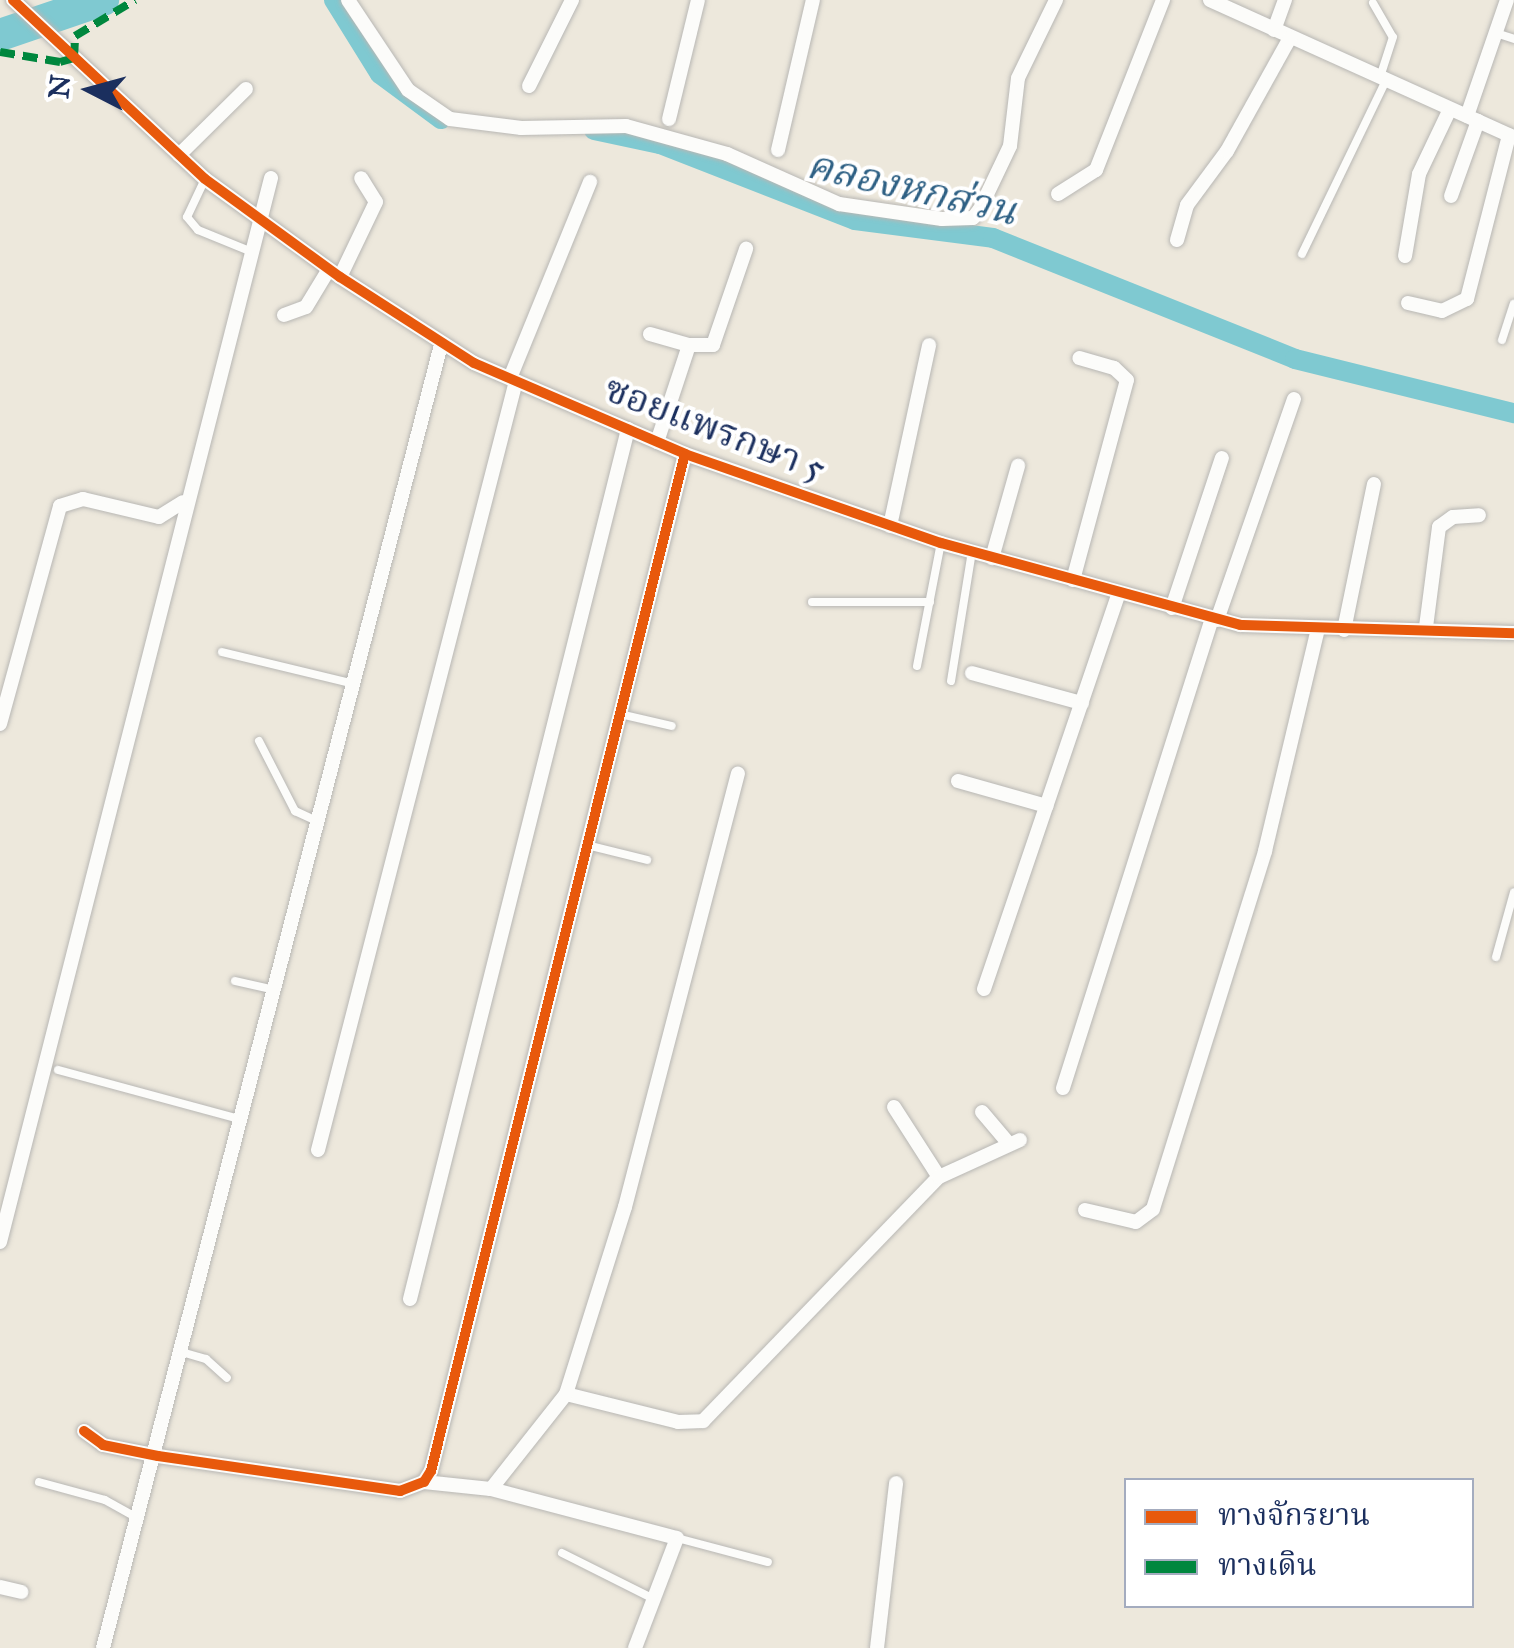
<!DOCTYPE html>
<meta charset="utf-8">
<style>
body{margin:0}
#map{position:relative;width:1514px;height:1648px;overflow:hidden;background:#ede8dc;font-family:"IM FELL Great Primer","Noto Serif Thai",serif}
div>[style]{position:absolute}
.canal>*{height:20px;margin:-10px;padding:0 10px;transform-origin:10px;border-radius:10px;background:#7fc9d1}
.river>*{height:32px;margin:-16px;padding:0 16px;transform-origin:16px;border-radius:16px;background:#7fc9d1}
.roads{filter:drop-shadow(0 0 2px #b8b7b4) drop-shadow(0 0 2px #b8b7b4)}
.lane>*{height:8px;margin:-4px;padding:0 4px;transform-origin:4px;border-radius:4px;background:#fcfcfa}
.street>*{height:14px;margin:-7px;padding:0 7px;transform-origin:7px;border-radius:7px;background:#fcfcfa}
.quiet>*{height:8px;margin-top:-4px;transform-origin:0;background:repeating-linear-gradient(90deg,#00873e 0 15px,transparent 0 23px)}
.cycleway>*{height:10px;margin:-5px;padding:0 5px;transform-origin:5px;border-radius:5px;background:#e8590c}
span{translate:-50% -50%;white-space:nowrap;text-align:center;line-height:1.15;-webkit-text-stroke:8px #fff;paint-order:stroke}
.street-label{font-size:38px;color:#1b2f5e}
.water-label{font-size:40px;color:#2e6084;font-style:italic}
.legend{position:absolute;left:1124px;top:1478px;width:350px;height:130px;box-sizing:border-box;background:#fff;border:2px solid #a4acbf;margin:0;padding:12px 18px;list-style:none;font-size:30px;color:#1b2f5e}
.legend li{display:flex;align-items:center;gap:20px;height:50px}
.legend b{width:50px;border:2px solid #a4acbf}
.north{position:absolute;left:40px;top:40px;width:100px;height:100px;-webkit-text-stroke:8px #fff;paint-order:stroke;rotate:276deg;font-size:28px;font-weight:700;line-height:40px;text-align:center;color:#1b2f5e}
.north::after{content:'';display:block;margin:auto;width:35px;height:45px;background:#1b2f5e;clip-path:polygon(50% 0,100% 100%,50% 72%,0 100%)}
</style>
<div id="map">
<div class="canal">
<i style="left:334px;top:0;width:87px;rotate:58.1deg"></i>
<i style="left:380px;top:74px;width:76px;rotate:36.4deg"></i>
<i style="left:594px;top:130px;width:67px;rotate:12deg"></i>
<i style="left:660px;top:144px;width:209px;rotate:21.3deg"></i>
<i style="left:855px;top:220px;width:139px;rotate:7.4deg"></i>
<i style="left:993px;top:238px;width:325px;rotate:21.8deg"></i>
<i style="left:1295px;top:359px;width:226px;rotate:13.9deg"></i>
</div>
<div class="river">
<i style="left:0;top:35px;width:109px;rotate:-18.8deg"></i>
</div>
<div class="roads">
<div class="lane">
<i style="left:1373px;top:3px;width:39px;rotate:60deg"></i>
<i style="left:1393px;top:37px;width:42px;rotate:108deg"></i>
<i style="left:1496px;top:33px;width:19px;rotate:18deg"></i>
<i style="left:205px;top:179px;width:42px;rotate:115.3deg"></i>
<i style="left:187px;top:217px;width:17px;rotate:50deg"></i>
<i style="left:198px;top:230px;width:53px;rotate:22.2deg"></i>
<i style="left:1302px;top:254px;width:193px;rotate:-64.2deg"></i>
<i style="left:1502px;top:340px;width:38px;rotate:-72deg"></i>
<i style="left:812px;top:602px;width:118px"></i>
<i style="left:222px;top:652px;width:136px;rotate:13.6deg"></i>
<i style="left:917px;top:666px;width:125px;rotate:-79deg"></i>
<i style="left:951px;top:681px;width:131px;rotate:-80.8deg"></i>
<i style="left:620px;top:714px;width:53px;rotate:13deg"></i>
<i style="left:259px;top:741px;width:79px;rotate:62.8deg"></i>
<i style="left:295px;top:811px;width:26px;rotate:25deg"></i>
<i style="left:587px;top:845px;width:62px;rotate:14deg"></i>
<i style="left:1496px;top:957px;width:67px;rotate:-74.5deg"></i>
<i style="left:235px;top:981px;width:41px;rotate:12.7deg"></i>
<i style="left:58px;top:1070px;width:188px;rotate:15.1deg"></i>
<i style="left:185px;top:1353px;width:22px;rotate:16deg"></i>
<i style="left:206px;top:1359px;width:28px;rotate:42deg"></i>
<i style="left:39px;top:1482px;width:68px;rotate:15.3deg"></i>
<i style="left:105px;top:1500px;width:37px;rotate:29deg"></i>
<i style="left:677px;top:1538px;width:94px;rotate:14.8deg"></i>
<i style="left:562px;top:1553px;width:103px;rotate:26.6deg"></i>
</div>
<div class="street">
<i style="left:13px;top:0;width:262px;rotate:43deg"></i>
<i style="left:205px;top:179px;width:167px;rotate:36deg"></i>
<i style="left:340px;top:277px;width:159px;rotate:32.7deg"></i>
<i style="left:474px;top:363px;width:230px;rotate:23.3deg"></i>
<i style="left:685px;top:454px;width:271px;rotate:19.2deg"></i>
<i style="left:941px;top:543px;width:310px;rotate:15.3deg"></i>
<i style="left:1240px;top:625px;width:274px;rotate:1.7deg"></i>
<i style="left:348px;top:0;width:108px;rotate:56.3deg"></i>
<i style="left:408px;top:90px;width:51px;rotate:34.6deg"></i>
<i style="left:450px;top:119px;width:72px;rotate:7.2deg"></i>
<i style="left:521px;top:128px;width:105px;rotate:-1.1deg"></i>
<i style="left:626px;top:126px;width:105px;rotate:15.5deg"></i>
<i style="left:727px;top:154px;width:123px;rotate:24.1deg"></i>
<i style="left:839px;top:204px;width:104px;rotate:8.3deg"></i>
<i style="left:942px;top:219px;width:31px;rotate:-2deg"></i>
<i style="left:973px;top:218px;width:11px;rotate:-52deg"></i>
<i style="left:980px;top:209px;width:70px;rotate:-64.5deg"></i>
<i style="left:1010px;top:146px;width:68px;rotate:-83.3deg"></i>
<i style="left:1018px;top:78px;width:87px;rotate:-64deg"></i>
<i style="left:1210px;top:0;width:333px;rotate:24.3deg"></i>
<i style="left:1274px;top:30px;width:32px;rotate:-70deg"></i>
<i style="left:529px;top:86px;width:96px;rotate:-63.4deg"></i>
<i style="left:1467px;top:116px;width:123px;rotate:-71deg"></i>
<i style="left:669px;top:119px;width:122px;rotate:-76.3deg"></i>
<i style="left:778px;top:150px;width:154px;rotate:-76.9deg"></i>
<i style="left:179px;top:155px;width:94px;rotate:-44.6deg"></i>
<i style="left:1058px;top:194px;width:45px;rotate:-32.3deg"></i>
<i style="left:1096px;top:170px;width:183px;rotate:-68.5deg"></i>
<i style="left:1451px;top:196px;width:80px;rotate:-70.2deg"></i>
<i style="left:1177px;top:240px;width:36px;rotate:-74deg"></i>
<i style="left:1187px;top:205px;width:67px;rotate:-53.5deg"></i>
<i style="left:1227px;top:151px;width:129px;rotate:-60.9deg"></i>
<i style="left:1405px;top:256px;width:83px;rotate:-80.3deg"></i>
<i style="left:1419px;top:174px;width:72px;rotate:-64.5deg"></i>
<i style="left:340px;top:277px;width:83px;rotate:-64.4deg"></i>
<i style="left:376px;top:202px;width:28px;rotate:-122deg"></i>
<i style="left:1408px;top:303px;width:35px;rotate:13deg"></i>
<i style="left:1442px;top:311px;width:28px;rotate:-26deg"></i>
<i style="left:1467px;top:299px;width:169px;rotate:-75.6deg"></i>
<i style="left:284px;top:315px;width:23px;rotate:-20deg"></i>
<i style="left:306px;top:307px;width:44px;rotate:-58.8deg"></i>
<i style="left:650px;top:334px;width:41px;rotate:15.8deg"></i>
<i style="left:510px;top:378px;width:212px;rotate:-67.8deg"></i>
<i style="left:657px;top:442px;width:102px;rotate:-71.7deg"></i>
<i style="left:689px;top:345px;width:24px"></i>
<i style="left:713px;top:345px;width:102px;rotate:-71deg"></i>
<i style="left:890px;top:526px;width:185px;rotate:-77.8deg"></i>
<i style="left:992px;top:558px;width:96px;rotate:-74.2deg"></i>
<i style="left:1073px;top:580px;width:207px;rotate:-74.9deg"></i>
<i style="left:1127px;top:380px;width:18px;rotate:-137deg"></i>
<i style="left:1114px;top:368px;width:36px;rotate:-164deg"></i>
<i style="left:1172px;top:608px;width:158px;rotate:-71.6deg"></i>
<i style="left:1217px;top:620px;width:234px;rotate:-70.8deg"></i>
<i style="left:1426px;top:627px;width:101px;rotate:-82.6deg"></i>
<i style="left:1439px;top:527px;width:17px;rotate:-36deg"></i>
<i style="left:1453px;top:517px;width:26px;rotate:-4deg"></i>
<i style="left:1344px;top:630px;width:149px;rotate:-78.4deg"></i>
<i style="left:972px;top:673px;width:114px;rotate:15.3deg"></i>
<i style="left:0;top:724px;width:226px;rotate:-74.6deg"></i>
<i style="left:60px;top:506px;width:24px;rotate:-17deg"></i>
<i style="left:83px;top:499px;width:78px;rotate:13.3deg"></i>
<i style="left:159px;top:517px;width:28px;rotate:-32deg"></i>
<i style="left:958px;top:781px;width:92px;rotate:15.7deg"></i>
<i style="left:984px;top:989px;width:418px;rotate:-71.2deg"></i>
<i style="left:1063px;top:1088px;width:492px;rotate:-72.4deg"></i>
<i style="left:894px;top:1107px;width:83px;rotate:57.3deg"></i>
<i style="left:982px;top:1112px;width:42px;rotate:49.8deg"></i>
<i style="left:318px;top:1150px;width:794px;rotate:-75.56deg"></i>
<i style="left:1085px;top:1210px;width:52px;rotate:13.2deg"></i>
<i style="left:1136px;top:1222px;width:21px;rotate:-37deg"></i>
<i style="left:1153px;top:1209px;width:375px;rotate:-72.6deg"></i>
<i style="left:1265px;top:851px;width:228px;rotate:-76.6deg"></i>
<i style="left:0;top:1242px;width:1098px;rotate:-75.71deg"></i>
<i style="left:410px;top:1299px;width:897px;rotate:-75.93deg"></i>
<i style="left:566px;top:1394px;width:115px;rotate:14deg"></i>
<i style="left:678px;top:1422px;width:25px;rotate:-2deg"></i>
<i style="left:703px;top:1421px;width:339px;rotate:-46deg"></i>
<i style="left:939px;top:1177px;width:89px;rotate:-24.6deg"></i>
<i style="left:84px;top:1431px;width:24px;rotate:36deg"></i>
<i style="left:103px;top:1445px;width:56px;rotate:11.3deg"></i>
<i style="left:158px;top:1456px;width:245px;rotate:8.2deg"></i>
<i style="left:400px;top:1491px;width:26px;rotate:-21deg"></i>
<i style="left:424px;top:1482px;width:13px;rotate:-58deg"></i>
<i style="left:431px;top:1471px;width:1048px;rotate:-75.98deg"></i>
<i style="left:424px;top:1482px;width:67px;rotate:6deg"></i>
<i style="left:491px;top:1489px;width:192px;rotate:14.8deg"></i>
<i style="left:677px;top:1538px;width:118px;rotate:110.9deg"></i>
<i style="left:491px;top:1489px;width:121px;rotate:-51.7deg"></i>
<i style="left:566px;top:1394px;width:196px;rotate:-72.5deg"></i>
<i style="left:625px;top:1207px;width:448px;rotate:-75.4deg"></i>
<i style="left:0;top:1587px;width:22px;rotate:13deg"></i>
<i style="left:103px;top:1648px;width:1346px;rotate:-75.46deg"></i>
<i style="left:877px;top:1648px;width:166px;rotate:-83.4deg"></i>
</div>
</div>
<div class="quiet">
<i style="left:0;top:52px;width:61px;rotate:9.5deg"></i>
<i style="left:60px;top:62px;width:15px;rotate:-16deg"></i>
<i style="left:74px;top:58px;width:22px;rotate:-87deg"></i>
<i style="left:75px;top:36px;width:70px;rotate:-31deg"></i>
</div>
<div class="cycleway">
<i style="left:13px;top:0;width:262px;rotate:43deg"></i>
<i style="left:205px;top:179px;width:167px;rotate:36deg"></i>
<i style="left:340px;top:277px;width:159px;rotate:32.7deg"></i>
<i style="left:474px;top:363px;width:230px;rotate:23.3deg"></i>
<i style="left:685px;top:454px;width:271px;rotate:19.2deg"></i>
<i style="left:941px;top:543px;width:310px;rotate:15.3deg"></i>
<i style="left:1240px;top:625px;width:274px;rotate:1.7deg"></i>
<i style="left:84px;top:1431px;width:24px;rotate:36deg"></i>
<i style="left:103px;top:1445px;width:56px;rotate:11.3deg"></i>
<i style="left:158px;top:1456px;width:245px;rotate:8.2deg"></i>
<i style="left:400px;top:1491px;width:26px;rotate:-21deg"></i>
<i style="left:424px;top:1482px;width:13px;rotate:-58deg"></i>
<i style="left:431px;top:1471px;width:1048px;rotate:-75.98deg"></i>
</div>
<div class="street-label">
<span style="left:715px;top:429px;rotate:21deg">ซอยแพรกษา 5</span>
</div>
<div class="water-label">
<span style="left:912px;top:188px;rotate:13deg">คลองหกส่วน</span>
</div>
<ul class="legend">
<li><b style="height:12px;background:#e8590c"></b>ทางจักรยาน</li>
<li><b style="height:12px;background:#00873e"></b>ทางเดิน</li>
</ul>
<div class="north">N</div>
</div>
